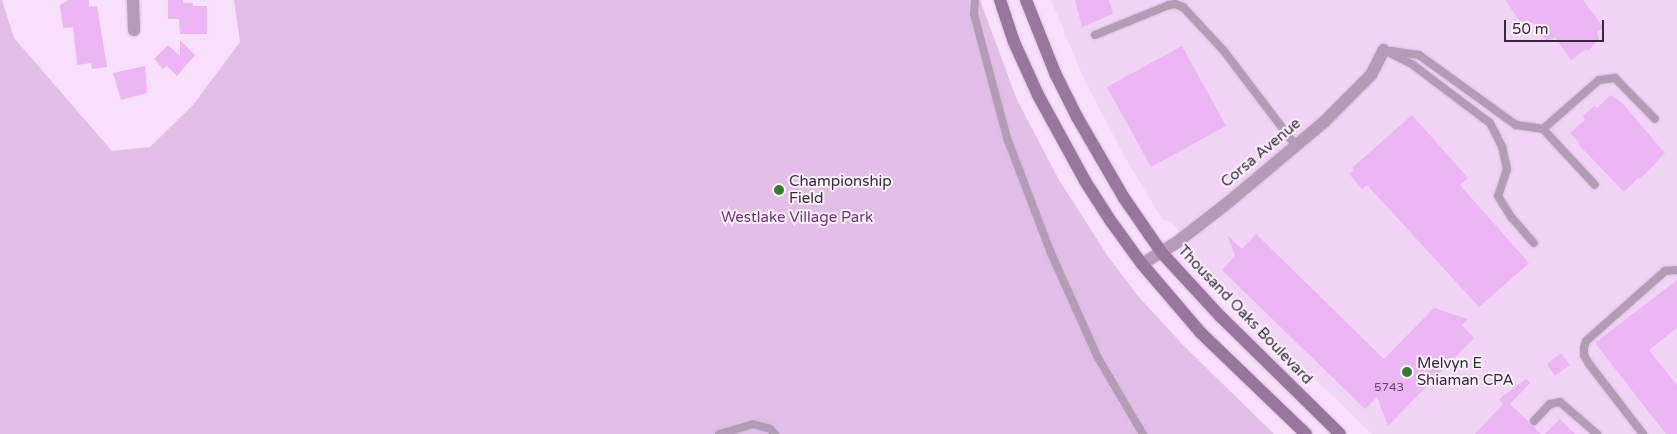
<!DOCTYPE html>
<style>
body{margin:0}
#map{position:relative;width:1677px;height:434px;overflow:hidden;background:#f9e0fd;font-family:"Varela Round",sans-serif}
div>[style]{position:absolute}
.built>*{inset:0;background:#f2d4f7}
.green>*{inset:0;background:#e3bee9}
.building>*{inset:0;background:#ecb5f4}
.roads{filter:drop-shadow(0 0 1px #d6bfd9) drop-shadow(0 0 1px #d6bfd9)}
.service>*{height:8px;margin:-4px;padding:0 4px;transform-origin:4px;border-radius:4px;background:#b49cb7}
.minor>*{height:12px;margin:-6px;padding:0 6px;transform-origin:6px;border-radius:6px;background:#b49cb7}
.secondary>*{height:12px;margin:-6px;padding:0 6px;transform-origin:6px;border-radius:6px;background:#99769e}
.dots>*{width:14px;height:14px;translate:-50% -50%;box-sizing:border-box;border:2px solid #fdf3ff;border-radius:50%}
span{translate:-50% -50%;white-space:nowrap;text-align:center;line-height:1.15;-webkit-text-stroke:4px #fdf3ff;paint-order:stroke}
.number-label{font-size:12px;color:#634e66}
.number-label span{-webkit-text-stroke-width:0}
.street-label{font-size:15px;color:#352b36}
.poi-label{font-size:15px;color:#352b36}
.left{translate:0 -50%;text-align:left}
.park-label{font-size:15px;color:#71317c}
.scale{position:absolute;left:1504px;top:20px;width:100px;height:22px;box-sizing:border-box;border:2px solid #352b36;border-top:0;padding-left:6px;font-size:15px;line-height:18px;white-space:nowrap;color:#352b36;-webkit-text-stroke:4px #fdf3ff;paint-order:stroke}
</style>
<div id="map">
<div class="built">
<i style="clip-path:polygon(1051px 0,1677px 0,1677px 434px,1372px 434px,1200px 268px,1194px 259px,1194px 249px,1171px 222px,1162px 219px,1123px 154px,1083px 77px)"></i>
</div>
<div class="green">
<i style="clip-path:polygon(0 0,2px 0,14px 38px,112px 151px,150px 147px,193px 105px,240px 42px,234px 0,980px 0,1017px 100px,1059px 180px,1109px 258px,1138px 296px,1183px 345px,1274px 434px,0 434px)"></i>
</div>
<div class="building">
<i style="clip-path:polygon(69px 0,89px 0,89px 7px,97px 6px,107px 67px,92px 69px,91px 63px,77px 65px,73px 27px,63px 28px,60px 5px)"></i>
<i style="clip-path:polygon(168px 0,183px 0,183px 3px,193px 3px,193px 6px,207px 6px,207px 34px,180px 34px,179px 19px,168px 19px)"></i>
<i style="clip-path:polygon(1075px 0,1109px 0,1113px 14px,1082px 27px)"></i>
<i style="clip-path:polygon(1505px 0,1583px 0,1604px 28px,1597px 32px,1599px 39px,1588px 51px,1586px 49px,1571px 60px,1555px 37px,1546px 41px,1532px 22px,1524px 27px)"></i>
<i style="clip-path:polygon(180px 40px,195px 55px,177px 76px,167px 66px,163px 69px,154px 59px,168px 45px,180px 56px)"></i>
<i style="clip-path:polygon(1182px 46px,1226px 126px,1151px 167px,1107px 87px)"></i>
<i style="clip-path:polygon(145px 66px,147px 93px,121px 100px,113px 73px)"></i>
<i style="clip-path:polygon(1611px 95px,1623px 104px,1665px 153px,1640px 179px,1638px 178px,1624px 192px,1579px 145px,1579px 142px,1570px 133px,1585px 120px,1583px 116px,1594px 106px,1597px 108px)"></i>
<i style="clip-path:polygon(1412px 115px,1468px 178px,1460px 185px,1529px 263px,1479px 307px,1367px 185px,1362px 189px,1349px 174px,1354px 170px,1352px 168px)"></i>
<i style="clip-path:polygon(1256px 234px,1384px 359px,1434px 308px,1468px 319px,1462px 325px,1474px 338px,1388px 426px,1377px 397px,1365px 409px,1222px 270px,1235px 256px,1228px 236px,1242px 249px)"></i>
<i style="clip-path:polygon(1677px 280px,1677px 328px,1649px 350px,1677px 385px,1677px 434px,1666px 434px,1595px 343px)"></i>
<i style="clip-path:polygon(1561px 353px,1570px 365px,1555px 376px,1547px 364px)"></i>
<i style="clip-path:polygon(1526px 379px,1530px 383px,1510px 404px,1541px 434px,1475px 434px,1503px 404px,1499px 399px)"></i>
<i style="clip-path:polygon(1560px 419px,1575px 434px,1545px 434px)"></i>
</div>
<div class="roads">
<div class="service">
<i style="left:975px;top:0;width:14px;rotate:94deg"></i>
<i style="left:974px;top:14px;width:128px;rotate:75.1deg"></i>
<i style="left:1007px;top:138px;width:123px;rotate:69.1deg"></i>
<i style="left:1051px;top:253px;width:113px;rotate:65.9deg"></i>
<i style="left:1097px;top:356px;width:91px;rotate:59.5deg"></i>
<i style="left:1095px;top:35px;width:80px;rotate:-22.1deg"></i>
<i style="left:1169px;top:5px;width:6px;rotate:-9deg"></i>
<i style="left:1175px;top:4px;width:9px;rotate:21deg"></i>
<i style="left:1183px;top:7px;width:60px;rotate:47deg"></i>
<i style="left:1224px;top:51px;width:119px;rotate:52.8deg"></i>
<i style="left:1384px;top:50px;width:33px;rotate:27deg"></i>
<i style="left:1413px;top:65px;width:96px;rotate:37deg"></i>
<i style="left:1490px;top:123px;width:27px;rotate:63deg"></i>
<i style="left:1502px;top:147px;width:23px;rotate:77deg"></i>
<i style="left:1507px;top:169px;width:28px;rotate:108deg"></i>
<i style="left:1498px;top:196px;width:26px;rotate:58deg"></i>
<i style="left:1512px;top:218px;width:33px;rotate:49deg"></i>
<i style="left:1391px;top:51px;width:28px;rotate:8deg"></i>
<i style="left:1419px;top:55px;width:120px;rotate:35.8deg"></i>
<i style="left:1516px;top:125px;width:27px;rotate:8deg"></i>
<i style="left:1543px;top:129px;width:76px;rotate:47.1deg"></i>
<i style="left:1543px;top:129px;width:74px;rotate:-41.2deg"></i>
<i style="left:1599px;top:80px;width:16px;rotate:-7deg"></i>
<i style="left:1615px;top:78px;width:57px;rotate:45.7deg"></i>
<i style="left:1534px;top:421px;width:23px;rotate:-47deg"></i>
<i style="left:1550px;top:404px;width:10px;rotate:-11deg"></i>
<i style="left:1560px;top:402px;width:49px;rotate:40.9deg"></i>
<i style="left:719px;top:434px;width:35px;rotate:-16deg"></i>
<i style="left:753px;top:424px;width:18px;rotate:16deg"></i>
<i style="left:770px;top:429px;width:7px;rotate:45deg"></i>
<i style="left:1643px;top:434px;width:88px;rotate:-127.6deg"></i>
<i style="left:1589px;top:364px;width:10px;rotate:-119deg"></i>
<i style="left:1584px;top:355px;width:7px;rotate:-90deg"></i>
<i style="left:1584px;top:348px;width:7px;rotate:-74deg"></i>
<i style="left:1586px;top:341px;width:106px;rotate:-41.5deg"></i>
<i style="left:1665px;top:271px;width:12px;rotate:-5deg"></i>
</div>
<div class="minor">
<i style="left:133px;top:0;width:30px;rotate:88deg"></i>
<i style="left:1142px;top:264px;width:40px;rotate:-32deg"></i>
<i style="left:1176px;top:243px;width:68px;rotate:-37.9deg"></i>
<i style="left:1230px;top:201px;width:123px;rotate:-40deg"></i>
<i style="left:1324px;top:122px;width:66px;rotate:-45deg"></i>
<i style="left:1371px;top:75px;width:28px;rotate:-63deg"></i>
</div>
<div class="secondary">
<i style="left:1000px;top:0;width:44px;rotate:71.6deg"></i>
<i style="left:1014px;top:42px;width:58px;rotate:65.6deg"></i>
<i style="left:1038px;top:95px;width:98px;rotate:61.3deg"></i>
<i style="left:1085px;top:181px;width:46px;rotate:57.3deg"></i>
<i style="left:1110px;top:220px;width:54px;rotate:54deg"></i>
<i style="left:1142px;top:264px;width:89px;rotate:49.5deg"></i>
<i style="left:1200px;top:332px;width:147px;rotate:43.9deg"></i>
<i style="left:1026px;top:0;width:79px;rotate:68.3deg"></i>
<i style="left:1055px;top:73px;width:49px;rotate:63.4deg"></i>
<i style="left:1077px;top:117px;width:94px;rotate:59.9deg"></i>
<i style="left:1124px;top:198px;width:67px;rotate:55.4deg"></i>
<i style="left:1162px;top:253px;width:86px;rotate:47.4deg"></i>
<i style="left:1220px;top:316px;width:168px;rotate:44.5deg"></i>
</div>
</div>
<div class="dots">
<i style="left:779px;top:190px;background:#2f7e28"></i>
<i style="left:1407px;top:372px;background:#2f7e28"></i>
</div>
<div class="number-label">
<span style="left:1389px;top:388px">5743</span>
</div>
<div class="street-label">
<span style="left:1261px;top:153px;rotate:-40deg">Corsa Avenue</span>
<span style="left:1245px;top:315px;rotate:46deg">Thousand Oaks Boulevard</span>
</div>
<div class="poi-label">
<span class="left" style="left:789px;top:190px">Championship<br>Field</span>
<span class="left" style="left:1417px;top:372px">Melvyn E<br>Shiaman CPA</span>
</div>
<div class="park-label">
<span style="left:797px;top:218px">Westlake Village Park</span>
</div>
<div class="scale">50 m</div>
</div>
